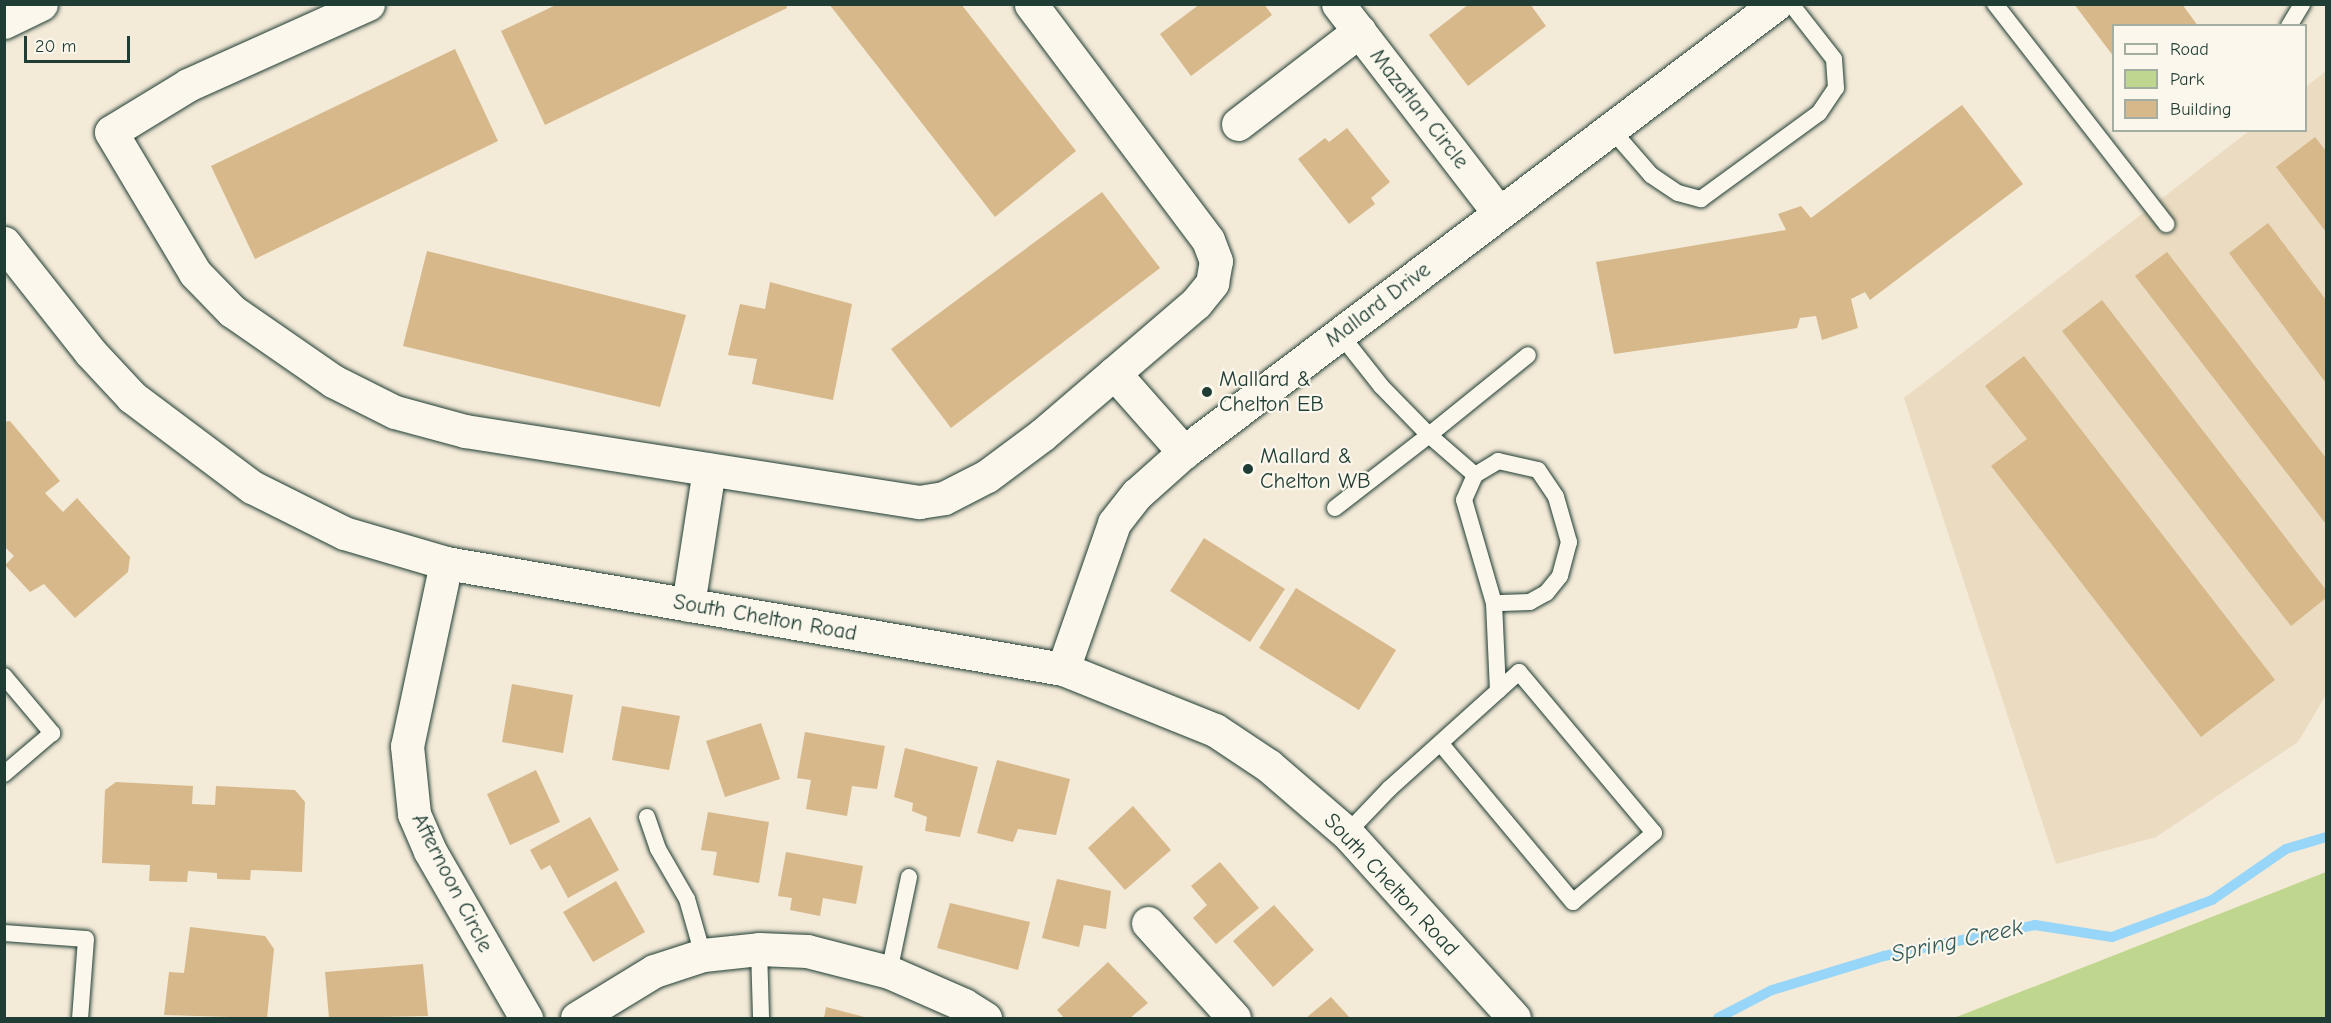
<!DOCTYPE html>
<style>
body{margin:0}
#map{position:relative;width:2331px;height:1023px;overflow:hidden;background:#f4ead8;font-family:"Comic Neue",sans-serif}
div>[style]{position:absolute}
.built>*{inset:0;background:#ebdbc1}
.green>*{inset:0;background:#bed68d}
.stream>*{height:10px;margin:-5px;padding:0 5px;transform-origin:5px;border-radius:5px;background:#97d6f8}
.building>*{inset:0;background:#d6b88a}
.roads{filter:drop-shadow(0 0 2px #1f3d34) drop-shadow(0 0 2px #1f3d34)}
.lane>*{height:16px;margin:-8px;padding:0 8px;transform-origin:8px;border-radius:8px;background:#fbf7ec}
.street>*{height:33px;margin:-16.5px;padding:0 16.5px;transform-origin:16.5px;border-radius:16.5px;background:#fbf7ec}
.secondary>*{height:33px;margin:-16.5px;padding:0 16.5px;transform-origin:16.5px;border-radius:16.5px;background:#fbf7ec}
.dots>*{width:16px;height:16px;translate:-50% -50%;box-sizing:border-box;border:3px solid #fbf7ec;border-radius:50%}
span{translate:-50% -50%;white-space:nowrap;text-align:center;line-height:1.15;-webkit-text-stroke:4.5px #fbf7ec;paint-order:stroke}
.street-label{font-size:22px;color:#1f3d34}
.poi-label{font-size:22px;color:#1f3d34}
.left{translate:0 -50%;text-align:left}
.water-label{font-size:24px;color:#375c5b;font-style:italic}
.frame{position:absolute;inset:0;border:6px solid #1f3d34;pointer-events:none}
.legend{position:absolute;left:2112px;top:24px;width:195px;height:108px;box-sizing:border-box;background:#fbf7ec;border:2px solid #a3ada2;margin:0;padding:8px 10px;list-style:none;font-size:18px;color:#1f3d34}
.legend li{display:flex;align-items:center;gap:12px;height:30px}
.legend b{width:30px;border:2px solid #a3ada2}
.scale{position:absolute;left:24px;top:36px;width:106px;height:27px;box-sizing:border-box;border:3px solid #1f3d34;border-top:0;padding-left:8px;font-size:18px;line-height:21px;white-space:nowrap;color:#1f3d34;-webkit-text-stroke:4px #fbf7ec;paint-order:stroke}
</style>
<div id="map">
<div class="built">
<i style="clip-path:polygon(2326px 71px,2326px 695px,2298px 742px,2156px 837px,2056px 864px,1904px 398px,2249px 131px,2306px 130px,2306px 87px)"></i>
</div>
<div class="green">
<i style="clip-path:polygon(2326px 872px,2326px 1018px,1954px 1018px)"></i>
</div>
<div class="stream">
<i style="left:1718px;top:1018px;width:61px;rotate:-27.4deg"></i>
<i style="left:1772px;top:990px;width:117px;rotate:-16.9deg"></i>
<i style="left:1884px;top:956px;width:154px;rotate:-11.6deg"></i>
<i style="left:2035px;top:925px;width:78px;rotate:8.9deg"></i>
<i style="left:2112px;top:937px;width:107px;rotate:-20.3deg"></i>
<i style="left:2212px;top:900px;width:90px;rotate:-34.6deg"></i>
<i style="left:2286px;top:849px;width:42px;rotate:-16.7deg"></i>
</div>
<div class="building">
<i style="clip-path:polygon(558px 4px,786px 4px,787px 8px,545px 125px,501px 31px)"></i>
<i style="clip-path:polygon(829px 4px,961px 4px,1076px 151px,995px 217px)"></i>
<i style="clip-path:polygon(1200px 4px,1264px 4px,1272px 15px,1191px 76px,1160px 34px)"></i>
<i style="clip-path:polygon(1469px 4px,1530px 4px,1546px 26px,1468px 86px,1429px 35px)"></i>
<i style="clip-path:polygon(2074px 4px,2182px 4px,2198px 26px,2114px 26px,2114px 57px)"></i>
<i style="clip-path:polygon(455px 49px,498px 141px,255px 259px,211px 166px)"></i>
<i style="clip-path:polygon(1962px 105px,2023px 184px,1870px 300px,1865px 292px,1851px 299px,1858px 328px,1822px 340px,1816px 316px,1800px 318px,1797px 328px,1614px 354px,1596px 262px,1786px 230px,1778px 214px,1801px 206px,1811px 218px)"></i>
<i style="clip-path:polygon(1347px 128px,1390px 182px,1371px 198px,1375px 204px,1349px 224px,1298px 159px,1325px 138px,1329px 142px)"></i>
<i style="clip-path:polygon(2315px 137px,2326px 151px,2326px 232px,2276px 167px)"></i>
<i style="clip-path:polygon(1102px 192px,1160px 268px,951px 428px,891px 349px)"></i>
<i style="clip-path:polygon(2268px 223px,2326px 300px,2326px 383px,2229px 253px)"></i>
<i style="clip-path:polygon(427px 251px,686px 315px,660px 407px,403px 346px)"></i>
<i style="clip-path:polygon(2167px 252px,2326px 458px,2326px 524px,2135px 276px)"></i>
<i style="clip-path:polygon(770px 282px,852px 304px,833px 400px,752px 384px,757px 359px,728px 355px,740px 304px,765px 309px)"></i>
<i style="clip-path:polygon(2102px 300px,2326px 590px,2326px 598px,2291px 626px,2062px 331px)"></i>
<i style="clip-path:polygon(2024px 356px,2275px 680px,2201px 737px,1991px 466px,2027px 439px,1985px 386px)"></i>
<i style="clip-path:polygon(10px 421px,60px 481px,45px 493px,63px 512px,77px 498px,130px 557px,128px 572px,75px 618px,44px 584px,30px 592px,5px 565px,14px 556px,4px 546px,4px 422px)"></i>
<i style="clip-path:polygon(1204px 538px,1285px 589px,1250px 642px,1170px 591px)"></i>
<i style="clip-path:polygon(1296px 588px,1396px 650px,1359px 710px,1259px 648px)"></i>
<i style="clip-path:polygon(512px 684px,573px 695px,563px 753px,502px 742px)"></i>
<i style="clip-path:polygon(622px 706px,680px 716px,669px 770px,612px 760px)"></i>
<i style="clip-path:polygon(761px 723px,780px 779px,725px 797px,706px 741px)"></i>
<i style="clip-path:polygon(805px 732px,885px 746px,877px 789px,852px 786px,847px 816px,806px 809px,811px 780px,797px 778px)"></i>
<i style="clip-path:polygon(905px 748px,978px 767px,960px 837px,925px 831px,927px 817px,912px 811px,913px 803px,894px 797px)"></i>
<i style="clip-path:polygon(997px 760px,1070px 779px,1056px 835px,1018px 829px,1013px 842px,977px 833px)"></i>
<i style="clip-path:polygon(536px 770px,560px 822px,510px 845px,487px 794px)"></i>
<i style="clip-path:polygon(116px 782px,193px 786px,192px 804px,215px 805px,216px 786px,295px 790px,305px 802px,302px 872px,251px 870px,250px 880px,217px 879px,217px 873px,188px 871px,187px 882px,149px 881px,150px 865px,102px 863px,105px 790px)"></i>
<i style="clip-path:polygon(1133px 806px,1171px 850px,1125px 890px,1088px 848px)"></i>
<i style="clip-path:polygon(708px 812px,769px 822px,759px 883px,713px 875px,717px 852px,701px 850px)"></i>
<i style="clip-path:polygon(590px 817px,619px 870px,568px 898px,550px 865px,541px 870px,530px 850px)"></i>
<i style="clip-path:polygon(786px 852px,863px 866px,856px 904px,823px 898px,820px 916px,790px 910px,792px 898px,778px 896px)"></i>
<i style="clip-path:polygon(1220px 862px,1259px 908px,1216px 944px,1193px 918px,1207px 905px,1191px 886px)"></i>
<i style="clip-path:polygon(1057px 879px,1111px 891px,1106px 929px,1084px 925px,1079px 947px,1042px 938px)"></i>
<i style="clip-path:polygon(616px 881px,645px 932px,593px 962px,563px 912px)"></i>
<i style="clip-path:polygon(950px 903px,1030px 922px,1018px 970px,937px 948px)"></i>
<i style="clip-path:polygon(1274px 905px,1314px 950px,1273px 987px,1233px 941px)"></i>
<i style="clip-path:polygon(190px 927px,265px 936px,274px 949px,267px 1018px,164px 1015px,169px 972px,184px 973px)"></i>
<i style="clip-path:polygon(1108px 962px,1148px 1003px,1130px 1018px,1064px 1018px,1057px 1010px)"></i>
<i style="clip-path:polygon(423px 964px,428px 1016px,329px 1018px,325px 972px)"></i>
<i style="clip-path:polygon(1331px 997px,1350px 1018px,1306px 1018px)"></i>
<i style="clip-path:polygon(826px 1007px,868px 1018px,824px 1018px)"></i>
</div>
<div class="roads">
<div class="lane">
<i style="left:1995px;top:4px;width:279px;rotate:52.1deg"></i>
<i style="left:2289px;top:26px;width:26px;rotate:-59deg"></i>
<i style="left:1611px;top:129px;width:61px;rotate:49deg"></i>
<i style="left:1651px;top:175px;width:32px;rotate:34deg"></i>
<i style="left:1678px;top:193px;width:24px;rotate:15deg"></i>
<i style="left:1701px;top:199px;width:146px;rotate:-36.1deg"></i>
<i style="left:1819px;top:113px;width:30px;rotate:-56deg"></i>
<i style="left:1836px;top:88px;width:29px;rotate:-94deg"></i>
<i style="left:1834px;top:59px;width:70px;rotate:-128deg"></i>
<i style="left:1340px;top:334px;width:66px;rotate:51.7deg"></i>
<i style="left:1381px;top:386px;width:69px;rotate:45.6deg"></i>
<i style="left:1429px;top:435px;width:127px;rotate:-38.9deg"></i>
<i style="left:1475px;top:475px;width:27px;rotate:-31deg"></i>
<i style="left:1498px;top:461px;width:41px;rotate:12.7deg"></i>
<i style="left:1538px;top:470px;width:32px;rotate:56deg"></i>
<i style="left:1556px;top:497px;width:47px;rotate:73.9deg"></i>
<i style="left:1569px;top:542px;width:35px;rotate:105deg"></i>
<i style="left:1560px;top:576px;width:22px;rotate:129deg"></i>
<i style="left:1546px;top:593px;width:18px;rotate:151deg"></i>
<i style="left:1530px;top:602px;width:36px;rotate:178deg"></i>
<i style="left:1335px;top:508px;width:119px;rotate:-37.8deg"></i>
<i style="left:1429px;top:435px;width:61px;rotate:41deg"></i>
<i style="left:1475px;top:475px;width:27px;rotate:114deg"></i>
<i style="left:1464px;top:500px;width:107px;rotate:73.8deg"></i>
<i style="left:1494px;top:603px;width:88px;rotate:87.4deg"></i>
<i style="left:4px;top:676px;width:75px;rotate:49.9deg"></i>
<i style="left:52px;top:733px;width:63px;rotate:139.5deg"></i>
<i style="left:647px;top:817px;width:34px;rotate:71deg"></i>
<i style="left:658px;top:849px;width:58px;rotate:59.9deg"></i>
<i style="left:687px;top:899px;width:58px;rotate:74.1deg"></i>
<i style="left:1347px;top:833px;width:61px;rotate:-46.3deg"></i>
<i style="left:1389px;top:789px;width:175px;rotate:-42deg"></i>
<i style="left:1519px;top:672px;width:210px;rotate:50deg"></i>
<i style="left:1654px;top:833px;width:106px;rotate:139.6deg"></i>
<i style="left:1573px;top:902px;width:206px;rotate:-129.9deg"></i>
<i style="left:4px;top:933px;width:82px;rotate:4.2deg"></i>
<i style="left:86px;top:939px;width:79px;rotate:94.3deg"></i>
<i style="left:759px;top:949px;width:69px;rotate:88.3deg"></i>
<i style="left:889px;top:972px;width:97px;rotate:-78.1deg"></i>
</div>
<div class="street">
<i style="left:368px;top:4px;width:197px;rotate:155.8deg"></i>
<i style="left:188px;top:85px;width:90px;rotate:148.6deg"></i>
<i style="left:111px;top:132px;width:164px;rotate:59.2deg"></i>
<i style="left:195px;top:273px;width:53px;rotate:45.8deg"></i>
<i style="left:232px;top:311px;width:123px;rotate:34.7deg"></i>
<i style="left:333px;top:381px;width:69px;rotate:26.6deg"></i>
<i style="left:395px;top:412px;width:73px;rotate:15.2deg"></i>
<i style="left:465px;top:431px;width:460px;rotate:8.9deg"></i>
<i style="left:919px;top:502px;width:25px;rotate:-9deg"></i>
<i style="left:944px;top:498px;width:48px;rotate:-27.1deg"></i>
<i style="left:987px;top:476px;width:69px;rotate:-36.7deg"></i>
<i style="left:1042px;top:435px;width:203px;rotate:-40.6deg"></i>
<i style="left:1196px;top:303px;width:26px;rotate:-51deg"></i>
<i style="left:1212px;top:283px;width:22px;rotate:-80deg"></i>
<i style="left:1216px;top:261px;width:22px;rotate:-111deg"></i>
<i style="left:1208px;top:240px;width:295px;rotate:-126.9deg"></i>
<i style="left:1338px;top:4px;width:264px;rotate:52.4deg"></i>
<i style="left:4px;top:22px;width:41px;rotate:-25.9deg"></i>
<i style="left:1238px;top:124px;width:153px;rotate:-37.5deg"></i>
<i style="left:1114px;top:373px;width:106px;rotate:48.5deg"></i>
<i style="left:446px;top:563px;width:187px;rotate:102deg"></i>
<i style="left:407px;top:746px;width:68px;rotate:84.1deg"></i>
<i style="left:414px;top:814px;width:40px;rotate:66.6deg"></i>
<i style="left:430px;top:851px;width:193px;rotate:60.1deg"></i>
<i style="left:688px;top:605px;width:137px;rotate:-81.2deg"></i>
<i style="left:1063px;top:669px;width:155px;rotate:-70.7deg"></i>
<i style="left:1114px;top:523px;width:37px;rotate:-52deg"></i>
<i style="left:1137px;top:494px;width:63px;rotate:-41.8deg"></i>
<i style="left:1184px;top:452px;width:742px;rotate:-37.12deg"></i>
<i style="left:1148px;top:923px;width:128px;rotate:47.8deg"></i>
<i style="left:577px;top:1018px;width:90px;rotate:-31.4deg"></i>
<i style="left:654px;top:971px;width:52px;rotate:-18.1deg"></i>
<i style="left:703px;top:955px;width:56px;rotate:-6.1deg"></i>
<i style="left:759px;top:949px;width:48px;rotate:2.4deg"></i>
<i style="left:807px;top:951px;width:85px;rotate:14.4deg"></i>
<i style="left:889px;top:972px;width:82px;rotate:23.7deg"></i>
<i style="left:964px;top:1005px;width:25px;rotate:32deg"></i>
</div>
<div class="secondary">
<i style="left:4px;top:243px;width:139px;rotate:51.7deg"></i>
<i style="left:90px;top:352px;width:62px;rotate:47deg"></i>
<i style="left:132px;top:397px;width:150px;rotate:36.9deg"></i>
<i style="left:252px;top:487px;width:103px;rotate:26.6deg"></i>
<i style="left:344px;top:533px;width:106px;rotate:16.4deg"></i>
<i style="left:446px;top:563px;width:626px;rotate:9.75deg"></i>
<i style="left:1063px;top:669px;width:164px;rotate:21.9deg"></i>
<i style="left:1215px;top:730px;width:65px;rotate:33.7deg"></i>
<i style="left:1269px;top:766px;width:103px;rotate:40.7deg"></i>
<i style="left:1347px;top:833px;width:249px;rotate:47.9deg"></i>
</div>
</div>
<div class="dots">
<i style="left:1207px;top:392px;background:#1f3d34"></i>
<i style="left:1248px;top:469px;background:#1f3d34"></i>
</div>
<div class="street-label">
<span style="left:1419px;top:109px;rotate:52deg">Mazatlan Circle</span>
<span style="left:1378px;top:305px;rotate:-37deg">Mallard Drive</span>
<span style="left:765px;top:618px;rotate:10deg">South Chelton Road</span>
<span style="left:452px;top:883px;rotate:63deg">Afternoon Circle</span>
<span style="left:1391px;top:885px;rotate:47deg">South Chelton Road</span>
</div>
<div class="poi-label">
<span class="left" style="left:1219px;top:392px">Mallard &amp;<br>Chelton EB</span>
<span class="left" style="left:1260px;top:469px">Mallard &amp;<br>Chelton WB</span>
</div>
<div class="water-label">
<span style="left:1957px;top:941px;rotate:-12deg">Spring Creek</span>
</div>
<div class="frame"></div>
<ul class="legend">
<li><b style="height:8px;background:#fbf7ec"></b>Road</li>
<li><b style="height:16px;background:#bed68d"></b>Park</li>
<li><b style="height:16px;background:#d6b88a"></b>Building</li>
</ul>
<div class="scale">20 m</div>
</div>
